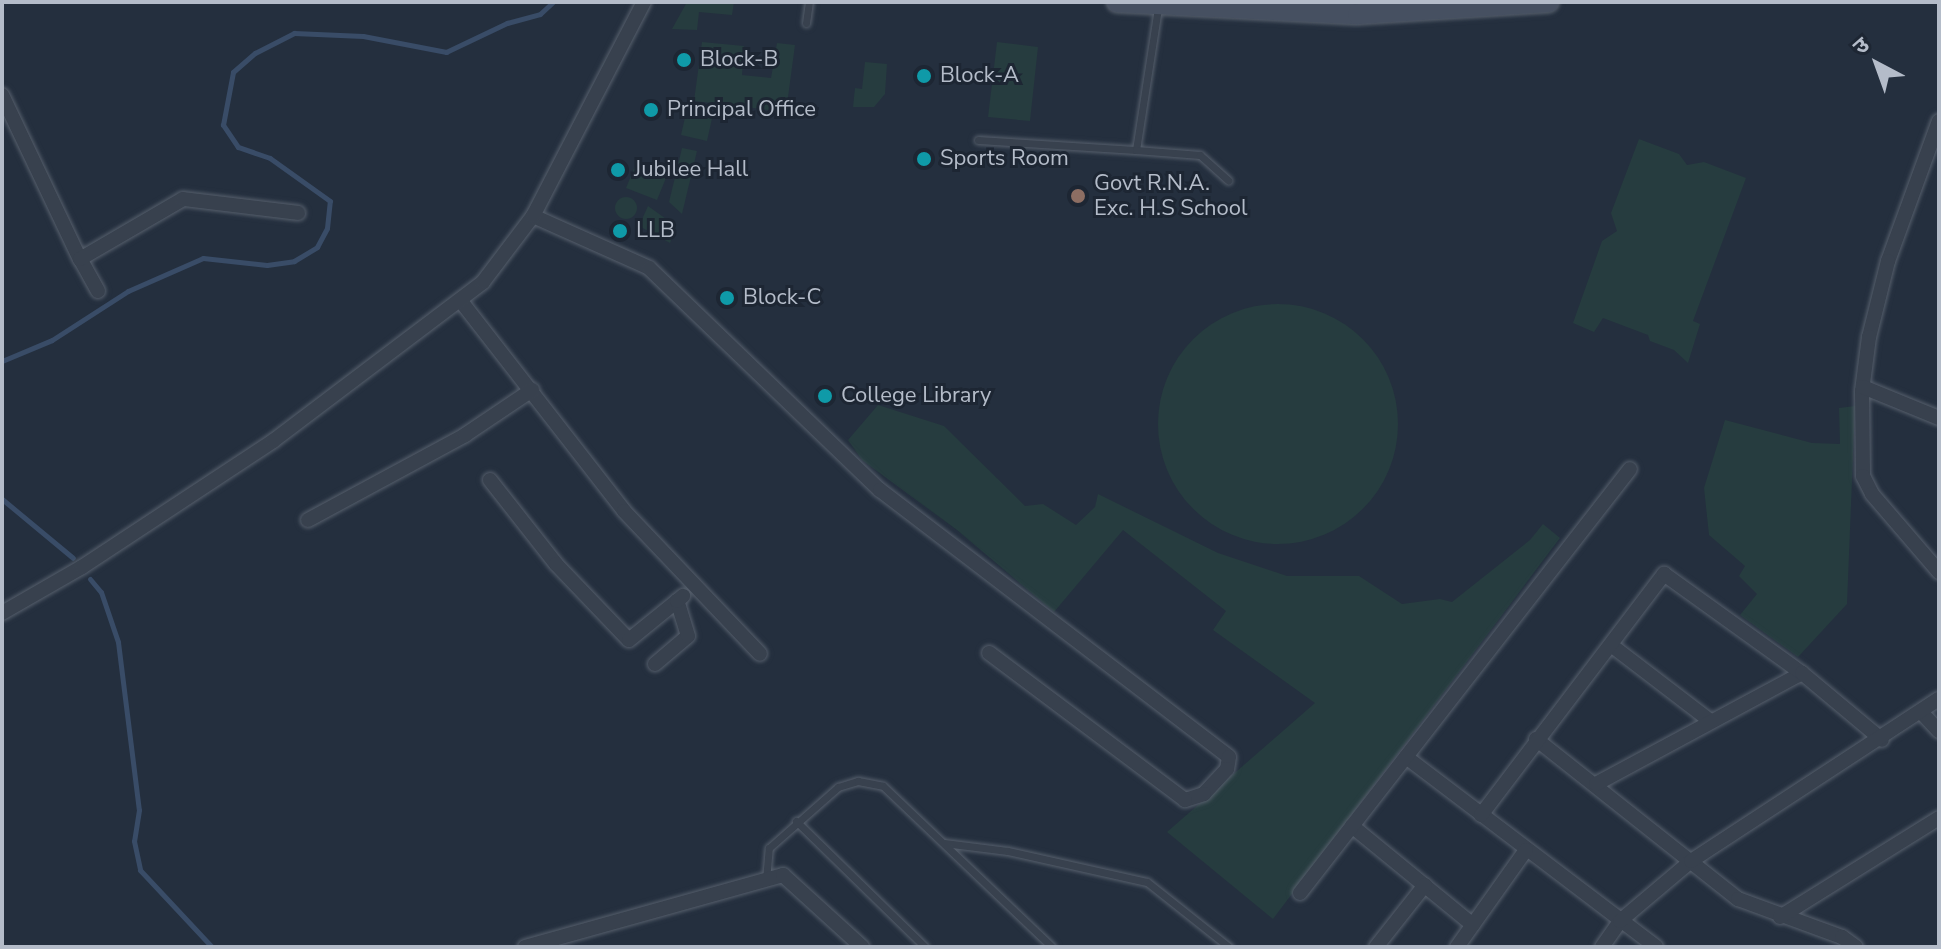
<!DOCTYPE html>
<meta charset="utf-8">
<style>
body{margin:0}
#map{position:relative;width:1941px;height:949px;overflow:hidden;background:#242f3e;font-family:"Nunito Sans","Noto Sans Devanagari",sans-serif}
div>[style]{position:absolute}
.green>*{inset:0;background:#263c3f}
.round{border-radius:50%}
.stream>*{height:5px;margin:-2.5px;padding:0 2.5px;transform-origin:2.5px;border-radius:2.5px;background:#394c67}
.roads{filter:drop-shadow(0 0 2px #565f6c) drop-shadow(0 0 2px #565f6c)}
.lane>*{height:7px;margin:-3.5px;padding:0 3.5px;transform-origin:3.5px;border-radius:3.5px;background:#38414e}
.street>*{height:14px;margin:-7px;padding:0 7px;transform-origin:7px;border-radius:7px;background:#38414e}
.secondary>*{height:20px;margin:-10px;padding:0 10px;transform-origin:10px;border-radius:10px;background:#465061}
.dots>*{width:22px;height:22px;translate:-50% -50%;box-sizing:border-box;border:4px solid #1d2633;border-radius:50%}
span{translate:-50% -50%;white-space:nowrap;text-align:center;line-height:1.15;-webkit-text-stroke:6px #1d2633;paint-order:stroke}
.poi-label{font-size:22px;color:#b4bcc9}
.left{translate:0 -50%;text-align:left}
.frame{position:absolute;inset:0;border:4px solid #b4bcc9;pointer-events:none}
.north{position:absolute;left:1837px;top:24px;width:80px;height:80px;-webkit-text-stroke:6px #1d2633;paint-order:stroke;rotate:319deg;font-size:22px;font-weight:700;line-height:32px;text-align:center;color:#b4bcc9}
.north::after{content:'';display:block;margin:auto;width:28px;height:36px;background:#b4bcc9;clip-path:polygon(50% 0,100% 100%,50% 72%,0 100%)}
</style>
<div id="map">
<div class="green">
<i style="clip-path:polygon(687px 2px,734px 2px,732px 15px,699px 12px,697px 30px,672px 29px)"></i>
<i style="clip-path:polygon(702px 42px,744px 46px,742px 75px,771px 78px,777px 43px,795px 45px,786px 112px,694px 101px)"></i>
<i style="clip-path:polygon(997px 42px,1038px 47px,1030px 121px,988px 117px)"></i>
<i style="clip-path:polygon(865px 62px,887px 64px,885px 94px,874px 107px,853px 107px,855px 88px,862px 89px)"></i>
<i style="clip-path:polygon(692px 109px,713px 114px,707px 141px,681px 135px,686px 113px)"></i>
<i style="clip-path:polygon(1639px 139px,1679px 154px,1687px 165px,1704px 162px,1746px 178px,1693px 321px,1700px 324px,1688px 363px,1674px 350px,1650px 341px,1648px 335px,1603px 318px,1594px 332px,1573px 323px,1602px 241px,1617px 231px,1611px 213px)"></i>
<i style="clip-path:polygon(682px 148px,697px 151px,682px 214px,669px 202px)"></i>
<i style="clip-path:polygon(635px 166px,666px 178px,657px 200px,626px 188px)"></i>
<i class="round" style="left:615px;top:197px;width:22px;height:22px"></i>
<i style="clip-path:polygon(648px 206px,676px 226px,670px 243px,639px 226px)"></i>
<i class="round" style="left:1158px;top:304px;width:240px;height:240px"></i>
<i style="clip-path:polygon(878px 405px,944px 426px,1025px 506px,1043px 504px,1076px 525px,1095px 507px,1098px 494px,1218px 553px,1287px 576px,1359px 576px,1402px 604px,1440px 599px,1452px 602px,1530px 540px,1543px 524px,1560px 538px,1273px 919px,1167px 832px,1315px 703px,1213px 630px,1226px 611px,1123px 530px,1054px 612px,957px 530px,862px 460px,848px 440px)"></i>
<i style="clip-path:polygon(1855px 406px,1847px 604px,1798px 657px,1740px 615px,1757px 594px,1739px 576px,1745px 566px,1709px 535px,1704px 488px,1725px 420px,1812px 443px,1840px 444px,1839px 408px)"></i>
</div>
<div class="stream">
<i style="left:2px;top:361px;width:54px;rotate:-22.8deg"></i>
<i style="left:52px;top:340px;width:90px;rotate:-32.8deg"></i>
<i style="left:128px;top:291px;width:82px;rotate:-23.7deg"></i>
<i style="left:203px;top:258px;width:64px;rotate:6.2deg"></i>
<i style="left:267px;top:265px;width:27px;rotate:-8deg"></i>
<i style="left:294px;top:261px;width:27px;rotate:-31deg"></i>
<i style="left:317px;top:247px;width:21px;rotate:-62deg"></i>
<i style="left:327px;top:228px;width:27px;rotate:-84deg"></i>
<i style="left:330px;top:201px;width:74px;rotate:-144.4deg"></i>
<i style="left:270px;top:158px;width:34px;rotate:-161deg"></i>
<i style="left:238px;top:147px;width:27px;rotate:-124deg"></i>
<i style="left:223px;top:125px;width:54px;rotate:-79.3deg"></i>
<i style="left:233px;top:72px;width:29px;rotate:-41deg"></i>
<i style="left:255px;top:53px;width:44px;rotate:-27.1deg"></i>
<i style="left:294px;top:33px;width:69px;rotate:2.5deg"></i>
<i style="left:363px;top:36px;width:85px;rotate:10.9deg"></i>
<i style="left:446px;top:52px;width:68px;rotate:-25.4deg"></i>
<i style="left:507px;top:23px;width:34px;rotate:-15deg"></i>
<i style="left:540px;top:14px;width:18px;rotate:-43deg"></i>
<i style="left:2px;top:499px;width:92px;rotate:39.7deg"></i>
<i style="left:90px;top:579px;width:17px;rotate:50deg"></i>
<i style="left:101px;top:592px;width:53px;rotate:71.2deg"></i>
<i style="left:118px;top:642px;width:169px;rotate:82.9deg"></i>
<i style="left:139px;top:810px;width:31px;rotate:99deg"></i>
<i style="left:134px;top:841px;width:30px;rotate:78deg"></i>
<i style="left:140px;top:870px;width:105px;rotate:46.9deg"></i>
</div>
<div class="roads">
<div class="lane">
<i style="left:806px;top:23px;width:21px;rotate:-82deg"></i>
<i style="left:978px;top:140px;width:158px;rotate:3.6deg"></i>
<i style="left:1136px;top:150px;width:144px;rotate:-81.2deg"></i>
<i style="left:1136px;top:150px;width:64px;rotate:4.5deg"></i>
<i style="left:1200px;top:155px;width:38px;rotate:42deg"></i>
<i style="left:796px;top:821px;width:180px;rotate:44.3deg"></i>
<i style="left:944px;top:843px;width:64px;rotate:7.1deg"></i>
<i style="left:1008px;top:851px;width:142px;rotate:12.6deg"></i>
<i style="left:1147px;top:882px;width:105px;rotate:38.4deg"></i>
<i style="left:766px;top:880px;width:32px;rotate:-85deg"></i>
<i style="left:769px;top:848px;width:92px;rotate:-41.5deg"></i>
<i style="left:838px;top:787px;width:21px;rotate:-17deg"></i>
<i style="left:858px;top:781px;width:25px;rotate:11deg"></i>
<i style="left:883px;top:786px;width:233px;rotate:43.6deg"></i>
</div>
<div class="street">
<i style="left:2px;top:95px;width:182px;rotate:64.6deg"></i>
<i style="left:1939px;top:121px;width:149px;rotate:110deg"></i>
<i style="left:1888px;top:261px;width:78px;rotate:104deg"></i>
<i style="left:1869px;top:337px;width:54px;rotate:97.4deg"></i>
<i style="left:1862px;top:391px;width:85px;rotate:89.3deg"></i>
<i style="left:1863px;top:476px;width:20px;rotate:63deg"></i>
<i style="left:1872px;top:494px;width:103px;rotate:49.3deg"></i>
<i style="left:533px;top:216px;width:127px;rotate:24.1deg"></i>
<i style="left:649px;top:268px;width:320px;rotate:43.9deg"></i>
<i style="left:880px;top:490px;width:439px;rotate:37.4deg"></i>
<i style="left:1229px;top:757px;width:12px;rotate:99deg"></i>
<i style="left:1227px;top:769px;width:34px;rotate:133deg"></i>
<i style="left:1204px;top:794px;width:20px;rotate:162deg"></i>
<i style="left:1185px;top:800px;width:245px;rotate:-143.1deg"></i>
<i style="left:98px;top:291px;width:37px;rotate:-119deg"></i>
<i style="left:80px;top:259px;width:119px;rotate:-30.2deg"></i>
<i style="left:183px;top:199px;width:116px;rotate:6.9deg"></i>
<i style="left:460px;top:300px;width:267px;rotate:52.1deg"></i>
<i style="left:624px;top:511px;width:197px;rotate:46.4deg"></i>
<i style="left:1863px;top:387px;width:82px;rotate:22.2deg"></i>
<i style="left:490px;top:480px;width:107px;rotate:51.8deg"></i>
<i style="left:556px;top:564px;width:105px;rotate:46.2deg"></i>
<i style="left:629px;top:640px;width:62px;rotate:-39.1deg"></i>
<i style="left:308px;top:520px;width:179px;rotate:-28.4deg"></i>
<i style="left:465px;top:435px;width:81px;rotate:-33.9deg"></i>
<i style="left:2px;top:613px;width:92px;rotate:-29.9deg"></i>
<i style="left:82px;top:567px;width:229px;rotate:-33.4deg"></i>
<i style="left:273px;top:441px;width:263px;rotate:-37.1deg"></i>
<i style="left:483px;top:282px;width:83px;rotate:-52.9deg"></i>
<i style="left:533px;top:216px;width:241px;rotate:-62.6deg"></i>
<i style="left:1611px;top:645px;width:123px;rotate:37.4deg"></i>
<i style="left:655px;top:664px;width:43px;rotate:-40.3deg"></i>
<i style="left:688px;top:636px;width:37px;rotate:-107deg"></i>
<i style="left:677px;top:601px;width:8px;rotate:-40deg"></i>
<i style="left:1922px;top:713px;width:25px;rotate:47deg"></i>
<i style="left:1536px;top:739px;width:258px;rotate:38.4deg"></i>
<i style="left:1738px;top:899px;width:111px;rotate:20.1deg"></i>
<i style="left:1842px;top:937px;width:17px;rotate:36deg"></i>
<i style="left:1406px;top:757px;width:314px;rotate:37.2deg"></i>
<i style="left:1596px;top:784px;width:234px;rotate:-28.3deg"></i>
<i style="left:1481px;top:815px;width:303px;rotate:-52.8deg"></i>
<i style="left:1664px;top:574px;width:170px;rotate:35.7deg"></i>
<i style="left:1802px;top:673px;width:104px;rotate:39.9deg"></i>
<i style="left:1352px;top:826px;width:156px;rotate:39.3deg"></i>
<i style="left:1300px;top:893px;width:537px;rotate:-52.11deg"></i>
<i style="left:1780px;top:917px;width:187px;rotate:-31.9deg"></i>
<i style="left:525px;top:947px;width:268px;rotate:-15.6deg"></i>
<i style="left:783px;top:875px;width:107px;rotate:42.3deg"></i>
<i style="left:1376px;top:947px;width:79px;rotate:-51.7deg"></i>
<i style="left:1457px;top:947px;width:119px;rotate:-54.6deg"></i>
<i style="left:1602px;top:947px;width:32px;rotate:-55deg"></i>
<i style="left:1620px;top:921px;width:93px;rotate:-40.2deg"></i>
<i style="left:1691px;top:861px;width:296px;rotate:-33.2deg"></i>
</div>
<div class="secondary">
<i style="left:1117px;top:2px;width:241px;rotate:2.9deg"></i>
<i style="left:1358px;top:14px;width:191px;rotate:-3.6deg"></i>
</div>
</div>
<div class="dots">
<i style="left:684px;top:60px;background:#0f9aa8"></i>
<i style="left:924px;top:76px;background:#0f9aa8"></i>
<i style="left:651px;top:110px;background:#0f9aa8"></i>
<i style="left:924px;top:159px;background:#0f9aa8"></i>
<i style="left:618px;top:170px;background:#0f9aa8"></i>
<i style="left:1078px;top:196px;background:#8d6e63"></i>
<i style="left:620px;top:231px;background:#0f9aa8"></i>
<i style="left:727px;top:298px;background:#0f9aa8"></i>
<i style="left:825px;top:396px;background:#0f9aa8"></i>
</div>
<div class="poi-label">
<span class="left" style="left:700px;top:60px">Block-B</span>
<span class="left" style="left:940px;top:76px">Block-A</span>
<span class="left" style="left:667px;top:110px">Principal Office</span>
<span class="left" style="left:940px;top:159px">Sports Room</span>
<span class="left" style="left:634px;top:170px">Jubilee Hall</span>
<span class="left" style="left:1094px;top:196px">Govt R.N.A.<br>Exc. H.S School</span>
<span class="left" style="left:636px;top:231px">LLB</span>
<span class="left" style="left:743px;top:298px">Block-C</span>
<span class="left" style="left:841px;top:396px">College Library</span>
</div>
<div class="frame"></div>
<div class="north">उ</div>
</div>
